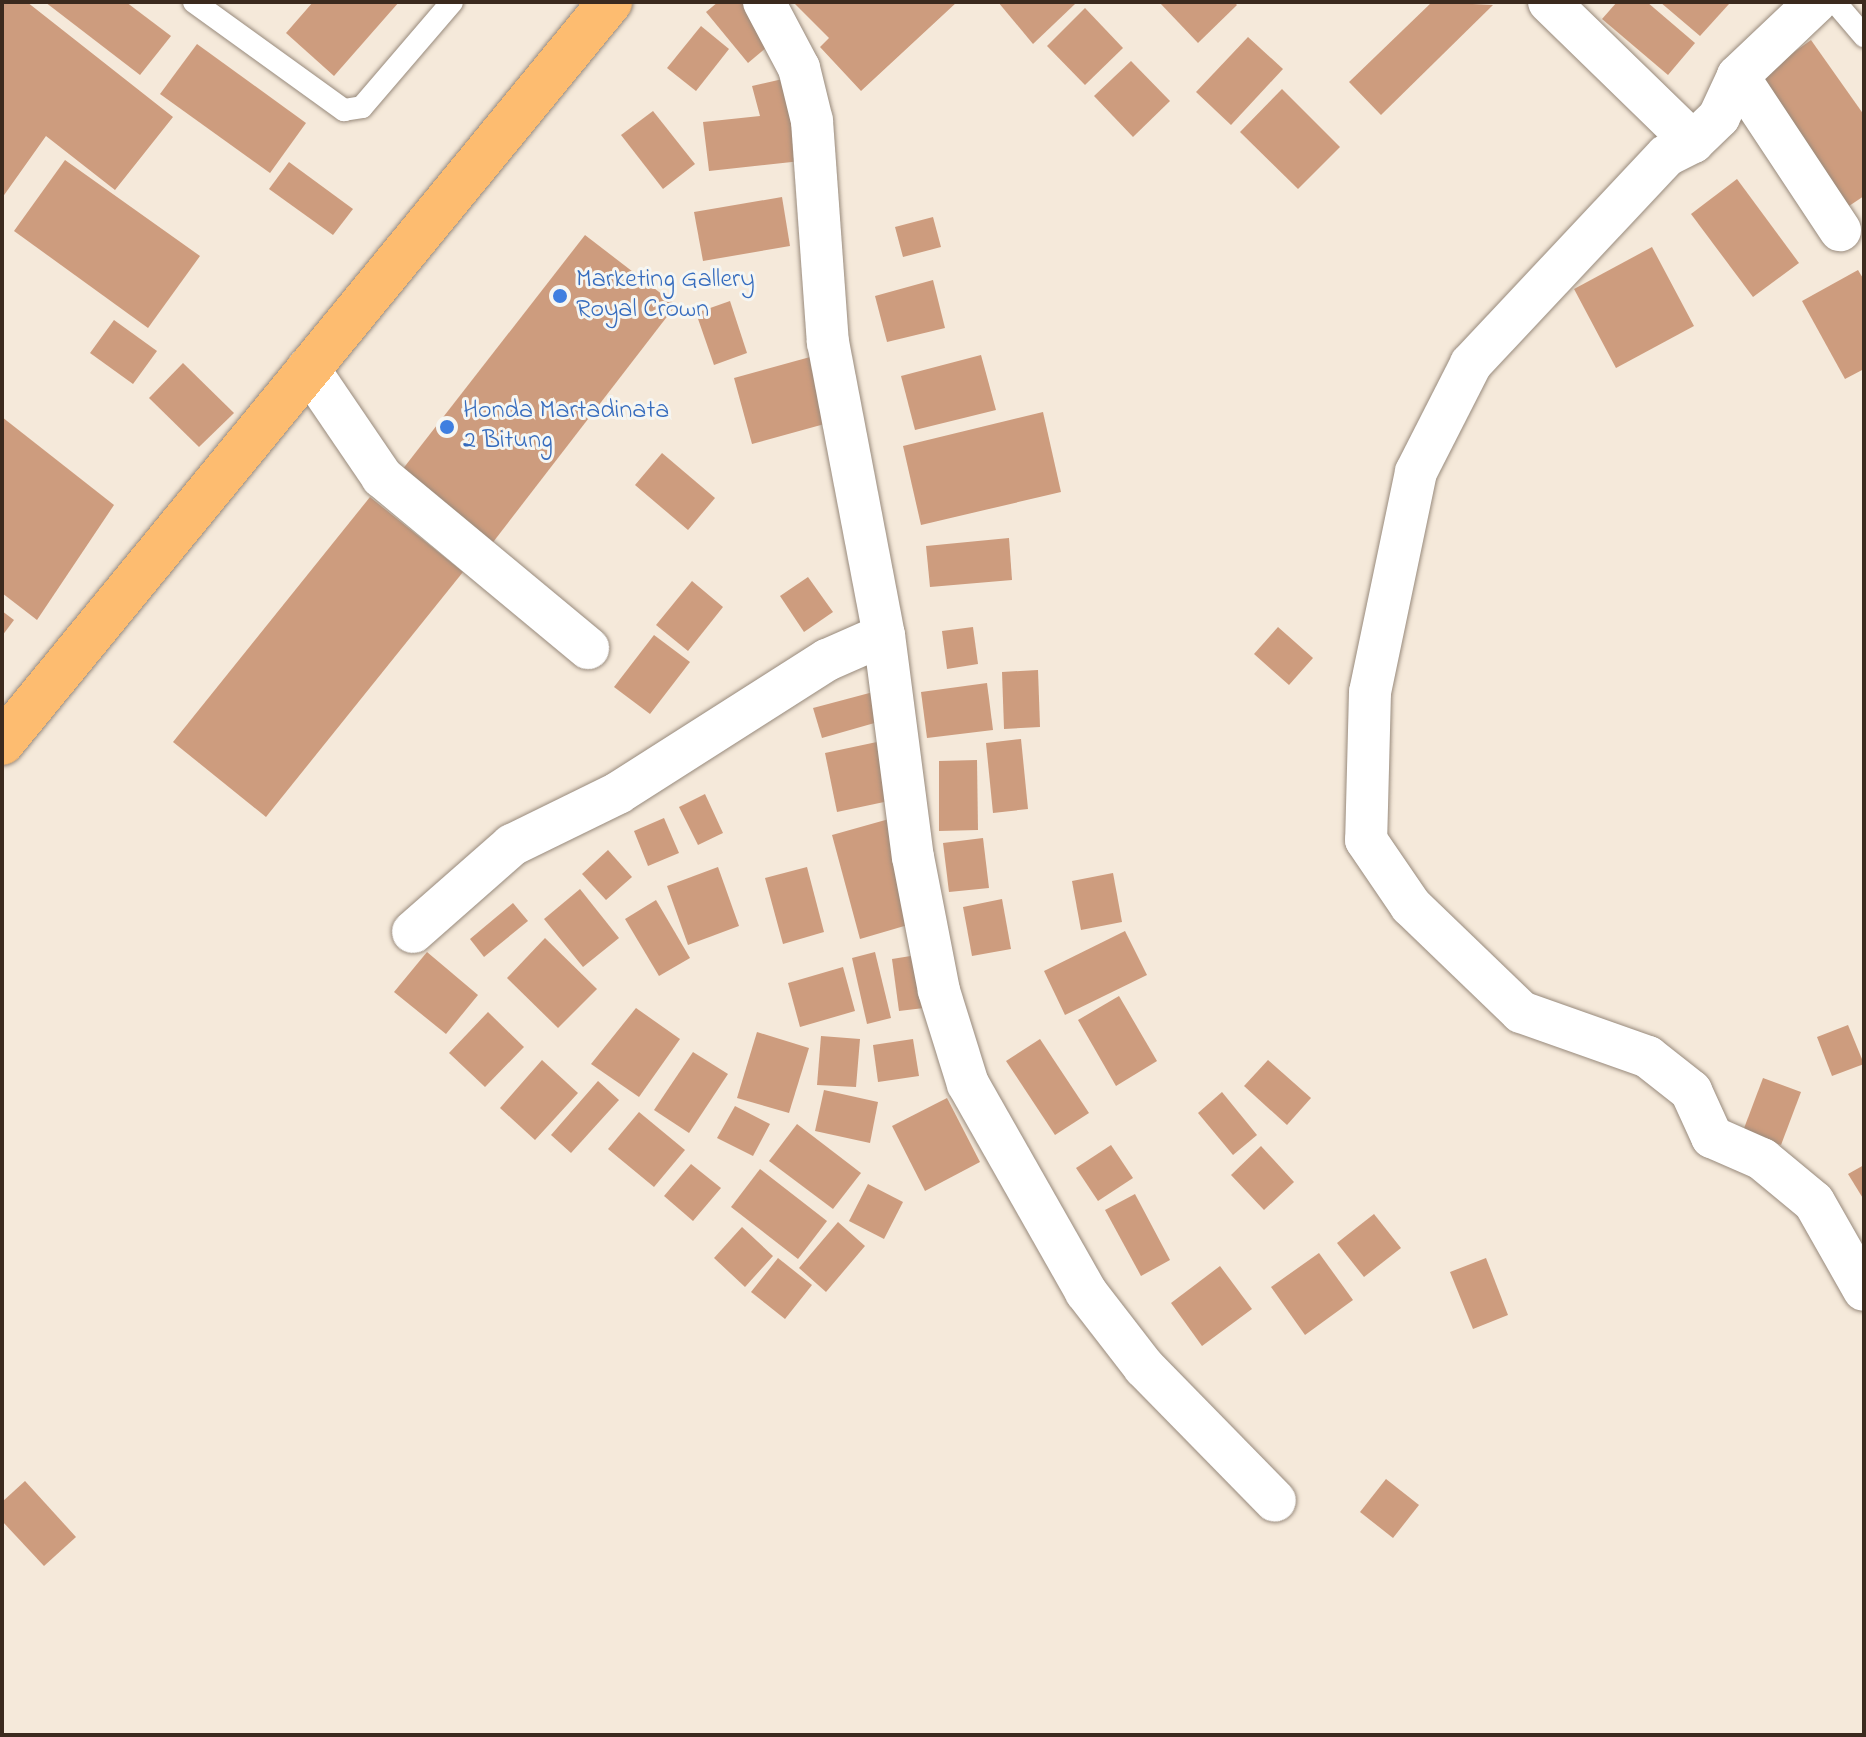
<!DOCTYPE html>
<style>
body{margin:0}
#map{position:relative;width:1866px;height:1737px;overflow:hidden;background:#f5e9da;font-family:"Indie Flower",sans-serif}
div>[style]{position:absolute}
.building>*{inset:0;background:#cd9c7e}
.roads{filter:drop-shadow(0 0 2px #988a7c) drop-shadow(0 0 2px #988a7c)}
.lane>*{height:22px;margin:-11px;padding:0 11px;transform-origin:11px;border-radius:11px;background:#fff}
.street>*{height:42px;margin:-21px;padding:0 21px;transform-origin:21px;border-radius:21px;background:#fff}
.highway>*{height:44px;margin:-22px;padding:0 22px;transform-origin:22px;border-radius:22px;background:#fdbc70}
.dots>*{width:22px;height:22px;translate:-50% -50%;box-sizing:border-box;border:4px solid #f6f6f2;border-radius:50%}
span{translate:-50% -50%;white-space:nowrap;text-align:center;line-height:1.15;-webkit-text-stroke:6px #f6f6f2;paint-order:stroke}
.shop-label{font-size:26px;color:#366cbe}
.left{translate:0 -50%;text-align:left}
.frame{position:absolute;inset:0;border:4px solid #3b2a1e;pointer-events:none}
</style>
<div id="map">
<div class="building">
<i style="clip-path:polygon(2px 2px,27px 2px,173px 117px,115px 190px,46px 136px,2px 198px)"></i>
<i style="clip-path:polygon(45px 2px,126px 2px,171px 36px,140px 75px)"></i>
<i style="clip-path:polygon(313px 2px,399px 2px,334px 76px,286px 33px)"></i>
<i style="clip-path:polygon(718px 2px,741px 2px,774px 41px,748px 63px,706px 12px)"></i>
<i style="clip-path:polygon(793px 2px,957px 2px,861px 91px,820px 47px,829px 38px)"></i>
<i style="clip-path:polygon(998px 2px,1073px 2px,1075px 4px,1033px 44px)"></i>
<i style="clip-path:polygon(1159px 2px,1234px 2px,1237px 5px,1198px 43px)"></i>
<i style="clip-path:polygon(1432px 2px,1493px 5px,1381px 115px,1349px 82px)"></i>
<i style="clip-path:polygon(1617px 2px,1647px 2px,1695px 43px,1668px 75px,1602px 19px)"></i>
<i style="clip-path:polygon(1660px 2px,1727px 2px,1729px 4px,1700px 36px)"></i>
<i style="clip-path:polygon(1085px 8px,1123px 48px,1085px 85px,1047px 46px)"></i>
<i style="clip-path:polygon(701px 26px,729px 49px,696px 91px,667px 68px)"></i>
<i style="clip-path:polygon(1248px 37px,1283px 69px,1231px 125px,1196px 92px)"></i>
<i style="clip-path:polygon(1811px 40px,1864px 115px,1864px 196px,1846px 208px,1756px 79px)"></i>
<i style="clip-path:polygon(197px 44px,306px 123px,270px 173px,160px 94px)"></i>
<i style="clip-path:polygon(1131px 61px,1170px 101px,1133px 137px,1094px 96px)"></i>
<i style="clip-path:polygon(787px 78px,801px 161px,709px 171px,703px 122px,760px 116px,752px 86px)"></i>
<i style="clip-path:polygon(1282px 89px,1340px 147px,1298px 189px,1240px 132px)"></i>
<i style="clip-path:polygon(653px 111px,695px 164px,663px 189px,621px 135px)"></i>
<i style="clip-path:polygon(65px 160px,200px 256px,148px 328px,14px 231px)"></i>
<i style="clip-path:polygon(289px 162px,353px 209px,333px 235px,269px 189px)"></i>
<i style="clip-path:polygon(1737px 179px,1799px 263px,1753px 297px,1691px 214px)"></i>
<i style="clip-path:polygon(782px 197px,790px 246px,703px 261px,694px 212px)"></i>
<i style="clip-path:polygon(933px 217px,941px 247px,903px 257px,895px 227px)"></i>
<i style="clip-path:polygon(585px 235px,676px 305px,487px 550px,395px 479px)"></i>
<i style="clip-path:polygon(1652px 247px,1694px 326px,1616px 368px,1574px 289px)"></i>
<i style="clip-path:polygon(1858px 270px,1864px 280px,1864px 369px,1845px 379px,1802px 301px)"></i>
<i style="clip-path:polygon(933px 280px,945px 328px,887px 342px,875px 296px)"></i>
<i style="clip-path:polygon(730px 301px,747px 353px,714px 365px,696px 313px)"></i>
<i style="clip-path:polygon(114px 320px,157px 351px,133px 384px,90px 353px)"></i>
<i style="clip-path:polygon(821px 354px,839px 420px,752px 444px,734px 378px)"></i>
<i style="clip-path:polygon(981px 355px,996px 410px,915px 430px,901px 376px)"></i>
<i style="clip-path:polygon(183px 363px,234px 413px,199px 447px,149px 398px)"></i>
<i style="clip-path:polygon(1043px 412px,1061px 492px,921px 525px,903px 446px)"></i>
<i style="clip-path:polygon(2px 417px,114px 505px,37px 620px,2px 593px)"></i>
<i style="clip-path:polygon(662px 453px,715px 498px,688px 530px,635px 485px)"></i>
<i style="clip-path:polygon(370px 497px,463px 572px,266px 817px,173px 742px)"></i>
<i style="clip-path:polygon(1009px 538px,1012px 580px,930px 587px,926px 546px)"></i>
<i style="clip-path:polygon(808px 577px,833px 612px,804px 632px,780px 596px)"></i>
<i style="clip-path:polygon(692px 581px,723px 607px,688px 651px,656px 625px)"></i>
<i style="clip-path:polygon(2px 611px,14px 620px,2px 636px)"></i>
<i style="clip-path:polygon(973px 627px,978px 664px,947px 669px,942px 631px)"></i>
<i style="clip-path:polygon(1278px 627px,1313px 658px,1289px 685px,1254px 654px)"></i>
<i style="clip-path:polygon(654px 635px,690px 662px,650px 714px,614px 687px)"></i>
<i style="clip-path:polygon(1038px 670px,1040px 727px,1004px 729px,1002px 672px)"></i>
<i style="clip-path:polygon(987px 683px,993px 730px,927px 738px,921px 692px)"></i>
<i style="clip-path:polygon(877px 691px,885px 720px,822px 738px,813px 708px)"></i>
<i style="clip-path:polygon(891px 739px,903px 798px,837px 812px,825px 753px)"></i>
<i style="clip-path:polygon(1021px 739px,1028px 809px,993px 813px,986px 743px)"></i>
<i style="clip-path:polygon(977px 760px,978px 830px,939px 831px,939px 761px)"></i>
<i style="clip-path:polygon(705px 794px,723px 833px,698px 845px,679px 807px)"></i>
<i style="clip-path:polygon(664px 818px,679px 853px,648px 866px,634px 831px)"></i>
<i style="clip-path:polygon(889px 819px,918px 922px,860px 939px,832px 835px)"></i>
<i style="clip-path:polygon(983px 838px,989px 888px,949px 892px,943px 843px)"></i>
<i style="clip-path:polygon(608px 850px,632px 877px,606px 900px,582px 874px)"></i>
<i style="clip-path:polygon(718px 867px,739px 926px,688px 945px,667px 886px)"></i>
<i style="clip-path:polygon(807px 867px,824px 932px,783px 944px,765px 878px)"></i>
<i style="clip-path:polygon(1113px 873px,1122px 922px,1081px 930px,1072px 881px)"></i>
<i style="clip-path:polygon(580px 889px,619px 938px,583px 967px,544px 919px)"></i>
<i style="clip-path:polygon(1002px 899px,1011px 949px,972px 956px,963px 907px)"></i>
<i style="clip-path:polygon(656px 900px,690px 958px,659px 976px,625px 919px)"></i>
<i style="clip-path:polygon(513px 903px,528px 921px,484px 957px,470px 939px)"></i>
<i style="clip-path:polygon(1125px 931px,1147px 975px,1065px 1015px,1044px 971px)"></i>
<i style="clip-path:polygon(545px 938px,597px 989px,558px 1028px,507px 978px)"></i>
<i style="clip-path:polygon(427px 952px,478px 995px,446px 1034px,394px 992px)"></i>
<i style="clip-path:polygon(875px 952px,891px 1018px,867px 1024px,852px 958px)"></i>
<i style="clip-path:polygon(917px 955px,924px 1008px,899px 1011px,892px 959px)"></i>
<i style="clip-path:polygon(843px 967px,855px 1011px,800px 1027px,788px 983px)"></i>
<i style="clip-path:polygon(1119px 996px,1157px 1061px,1116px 1086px,1078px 1020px)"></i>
<i style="clip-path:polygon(636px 1008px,680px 1039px,639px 1097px,591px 1064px)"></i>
<i style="clip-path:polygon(488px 1012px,524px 1047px,485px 1087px,449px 1053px)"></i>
<i style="clip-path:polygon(1848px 1025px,1864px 1064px,1832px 1076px,1817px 1037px)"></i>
<i style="clip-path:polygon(757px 1032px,809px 1048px,789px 1113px,737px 1098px)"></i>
<i style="clip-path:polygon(821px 1036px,860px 1039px,856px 1087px,817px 1085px)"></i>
<i style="clip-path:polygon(913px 1039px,919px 1076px,878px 1082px,873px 1045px)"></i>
<i style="clip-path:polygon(1040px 1039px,1089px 1113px,1055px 1135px,1006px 1061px)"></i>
<i style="clip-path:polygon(693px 1052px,728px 1074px,689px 1133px,654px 1110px)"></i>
<i style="clip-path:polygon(542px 1060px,578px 1093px,535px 1140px,500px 1108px)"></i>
<i style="clip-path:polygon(1268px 1060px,1311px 1098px,1287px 1125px,1244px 1086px)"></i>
<i style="clip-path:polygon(1763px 1078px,1801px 1092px,1781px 1145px,1743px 1131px)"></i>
<i style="clip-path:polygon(598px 1081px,619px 1100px,571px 1153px,551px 1135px)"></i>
<i style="clip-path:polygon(824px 1090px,878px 1102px,870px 1143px,815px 1131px)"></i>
<i style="clip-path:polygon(1222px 1092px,1257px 1135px,1233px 1155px,1198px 1113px)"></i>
<i style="clip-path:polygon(947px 1098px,980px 1162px,925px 1191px,892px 1126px)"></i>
<i style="clip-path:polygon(735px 1106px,770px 1124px,753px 1156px,717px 1138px)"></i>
<i style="clip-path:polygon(639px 1112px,685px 1150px,654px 1187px,608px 1149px)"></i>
<i style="clip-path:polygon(797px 1124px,861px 1173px,833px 1209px,769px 1161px)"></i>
<i style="clip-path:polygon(1111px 1145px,1133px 1178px,1098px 1201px,1076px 1168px)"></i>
<i style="clip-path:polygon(1261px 1146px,1294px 1182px,1264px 1210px,1231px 1175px)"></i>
<i style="clip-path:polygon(691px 1164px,721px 1188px,693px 1221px,664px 1196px)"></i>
<i style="clip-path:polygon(1864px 1165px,1864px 1200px,1848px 1174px)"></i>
<i style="clip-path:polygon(760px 1169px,827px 1221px,798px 1259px,731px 1207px)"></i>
<i style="clip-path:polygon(868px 1184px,903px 1202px,884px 1239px,849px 1221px)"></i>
<i style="clip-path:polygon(1135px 1194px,1170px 1260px,1141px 1276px,1105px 1210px)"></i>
<i style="clip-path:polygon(1374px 1214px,1401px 1248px,1364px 1277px,1337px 1243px)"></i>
<i style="clip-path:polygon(838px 1222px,865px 1246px,826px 1292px,799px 1268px)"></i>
<i style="clip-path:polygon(742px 1227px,773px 1256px,745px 1287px,714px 1258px)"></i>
<i style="clip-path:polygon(1319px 1253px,1353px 1300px,1305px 1335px,1271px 1287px)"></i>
<i style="clip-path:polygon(778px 1258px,812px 1285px,785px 1319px,751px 1292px)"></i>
<i style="clip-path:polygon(1486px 1258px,1508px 1315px,1473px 1329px,1450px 1272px)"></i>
<i style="clip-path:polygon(1220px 1266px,1252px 1309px,1202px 1346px,1171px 1303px)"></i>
<i style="clip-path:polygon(1386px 1479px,1419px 1505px,1393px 1538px,1360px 1512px)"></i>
<i style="clip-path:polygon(25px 1481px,76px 1537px,44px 1566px,2px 1521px,2px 1502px)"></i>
</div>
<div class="roads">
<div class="lane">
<i style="left:194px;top:2px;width:185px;rotate:35.8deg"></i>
<i style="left:344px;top:110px;width:18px;rotate:-9deg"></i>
<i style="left:362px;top:107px;width:138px;rotate:-49.4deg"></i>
<i style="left:1835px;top:2px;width:45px;rotate:49.5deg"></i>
</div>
<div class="street">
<i style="left:764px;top:2px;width:75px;rotate:62.1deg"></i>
<i style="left:799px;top:68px;width:55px;rotate:76.2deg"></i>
<i style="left:812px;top:121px;width:222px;rotate:85.9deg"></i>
<i style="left:828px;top:342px;width:298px;rotate:79.2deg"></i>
<i style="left:884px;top:635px;width:224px;rotate:82.6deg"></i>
<i style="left:913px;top:857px;width:136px;rotate:79deg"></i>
<i style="left:939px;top:991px;width:97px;rotate:72.7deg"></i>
<i style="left:968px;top:1084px;width:239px;rotate:60.4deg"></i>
<i style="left:1086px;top:1292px;width:95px;rotate:52.3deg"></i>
<i style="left:1144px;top:1367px;width:187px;rotate:45.6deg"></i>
<i style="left:1549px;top:2px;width:201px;rotate:44.2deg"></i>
<i style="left:1816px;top:2px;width:108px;rotate:136.5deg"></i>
<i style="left:1738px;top:76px;width:45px;rotate:114.9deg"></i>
<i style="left:1719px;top:117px;width:36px;rotate:136deg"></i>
<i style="left:1693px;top:142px;width:30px;rotate:153deg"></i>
<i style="left:1666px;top:156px;width:285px;rotate:133.2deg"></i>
<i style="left:1471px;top:364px;width:121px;rotate:117deg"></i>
<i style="left:1416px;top:472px;width:225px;rotate:101.8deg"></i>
<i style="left:1370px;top:692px;width:148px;rotate:91.5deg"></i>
<i style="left:1366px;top:840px;width:80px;rotate:55.7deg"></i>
<i style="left:1411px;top:906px;width:153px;rotate:43.9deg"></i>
<i style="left:1521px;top:1012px;width:135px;rotate:19.5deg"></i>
<i style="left:1648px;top:1057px;width:55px;rotate:38.3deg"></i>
<i style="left:1691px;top:1091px;width:51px;rotate:65.5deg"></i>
<i style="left:1712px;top:1137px;width:55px;rotate:23.7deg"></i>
<i style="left:1762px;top:1159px;width:67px;rotate:39.6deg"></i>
<i style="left:1814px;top:1202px;width:101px;rotate:60.4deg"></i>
<i style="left:1738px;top:76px;width:185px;rotate:56.5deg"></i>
<i style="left:308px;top:368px;width:132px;rotate:55.8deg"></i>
<i style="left:382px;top:477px;width:268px;rotate:39.7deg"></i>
<i style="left:413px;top:932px;width:132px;rotate:-41.3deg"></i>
<i style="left:512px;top:845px;width:118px;rotate:-26.1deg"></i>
<i style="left:618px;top:793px;width:248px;rotate:-32.5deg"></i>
<i style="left:827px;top:660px;width:62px;rotate:-23.7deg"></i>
</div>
<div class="highway">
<i style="left:2px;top:743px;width:959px;rotate:-50.63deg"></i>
</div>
</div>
<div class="dots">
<i style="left:560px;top:296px;background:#3f7fe0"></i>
<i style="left:447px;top:427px;background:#3f7fe0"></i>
</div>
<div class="shop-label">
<span class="left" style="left:576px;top:296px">Marketing Gallery<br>Royal Crown</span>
<span class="left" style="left:463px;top:427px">Honda Martadinata<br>2 Bitung</span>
</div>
<div class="frame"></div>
</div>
